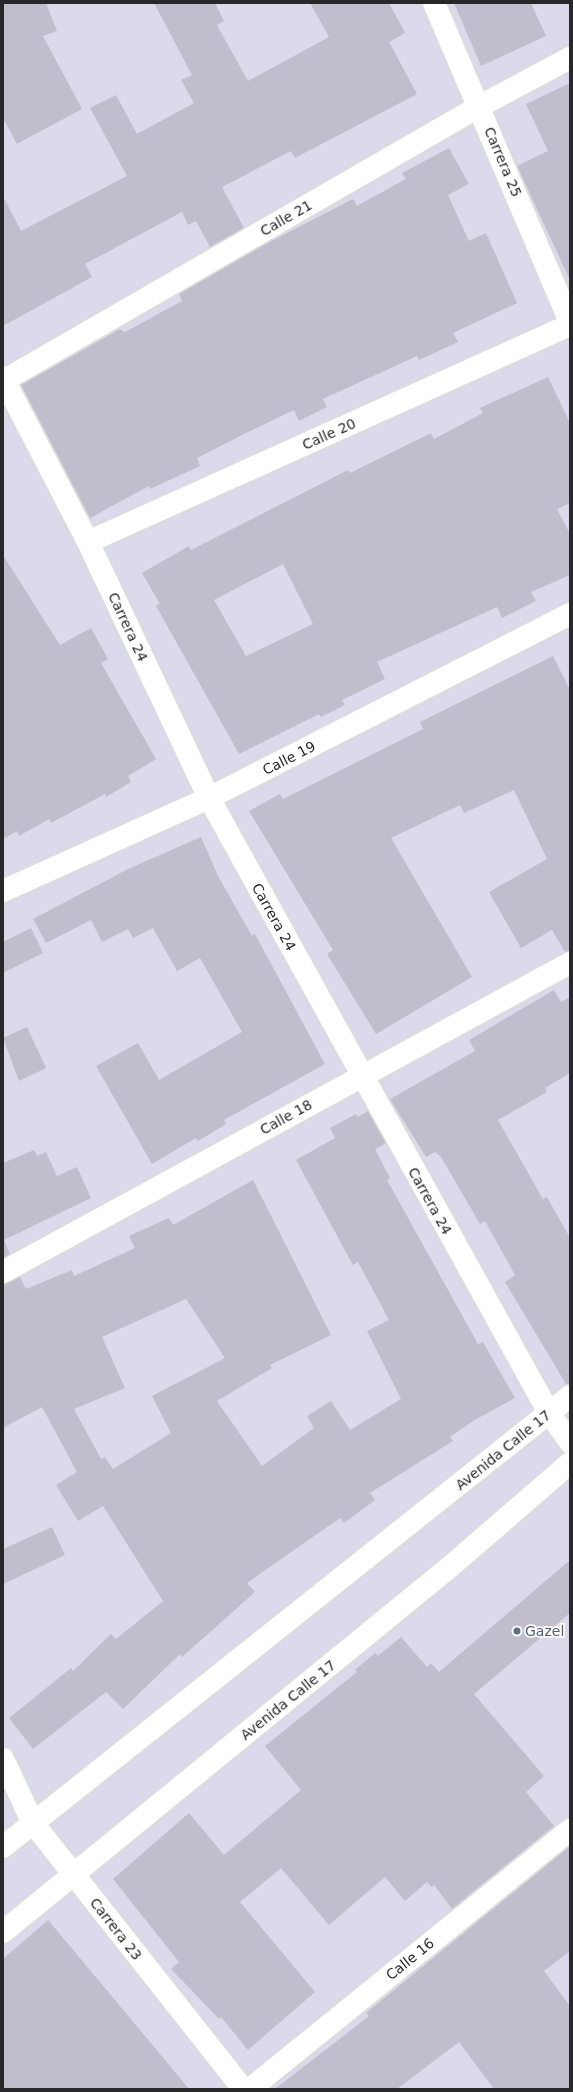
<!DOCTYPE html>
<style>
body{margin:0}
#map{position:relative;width:573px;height:2092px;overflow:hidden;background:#dbd9eb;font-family:"DejaVu Sans",sans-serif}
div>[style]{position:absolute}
.building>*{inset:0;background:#c0becc}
.roads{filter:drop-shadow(0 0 1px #dbe2ce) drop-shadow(0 0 1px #dbe2ce)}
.street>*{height:22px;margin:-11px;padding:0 11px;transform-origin:11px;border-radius:11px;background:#fff}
.secondary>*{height:22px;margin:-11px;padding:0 11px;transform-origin:11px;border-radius:11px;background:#fff}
.dots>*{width:11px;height:11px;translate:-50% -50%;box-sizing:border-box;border:2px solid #fff;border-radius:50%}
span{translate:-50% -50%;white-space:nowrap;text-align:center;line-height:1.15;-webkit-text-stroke:3.5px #fff;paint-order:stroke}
.street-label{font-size:14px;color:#282828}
.service-label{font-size:14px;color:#4e5e75}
.left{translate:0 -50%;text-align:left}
.frame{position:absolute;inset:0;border:4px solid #282828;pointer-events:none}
</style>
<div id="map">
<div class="building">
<i style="clip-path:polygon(3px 3px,46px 3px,57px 31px,43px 36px,82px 109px,17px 144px,3px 118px)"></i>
<i style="clip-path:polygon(154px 3px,215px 3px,224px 21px,217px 25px,248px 81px,329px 37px,310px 3px,389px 3px,405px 33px,389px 42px,417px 94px,295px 158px,291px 151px,222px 187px,244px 228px,210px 247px,196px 221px,188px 225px,182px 212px,85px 264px,92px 277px,3px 326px,3px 196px,21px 231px,127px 176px,90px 108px,116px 95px,137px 134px,194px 103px,181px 80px,192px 75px)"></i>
<i style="clip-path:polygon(454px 3px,531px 3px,546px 36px,481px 66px)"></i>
<i style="clip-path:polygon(570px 83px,570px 280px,517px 166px,548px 151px,526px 104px)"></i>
<i style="clip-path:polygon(449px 148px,469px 184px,448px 195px,469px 241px,486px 233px,517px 303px,453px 333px,458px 342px,419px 360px,417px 356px,323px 399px,327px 407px,299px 421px,294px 410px,240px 436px,197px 458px,200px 466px,150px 489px,149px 486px,90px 518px,21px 385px,120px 329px,125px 332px,182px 301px,179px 294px,260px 247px,353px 199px,357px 206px,406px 179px,402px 173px)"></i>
<i style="clip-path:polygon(evenodd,548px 377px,570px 423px,570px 503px,557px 509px,570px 534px,570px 575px,531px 592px,536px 601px,502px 618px,497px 607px,377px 662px,385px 679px,342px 700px,345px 705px,321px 717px,319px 714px,239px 754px,156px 606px,160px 604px,142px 573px,189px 546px,191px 550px,348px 470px,350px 473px,431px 433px,434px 439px,483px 413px,480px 408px,548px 377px,283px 564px,313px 624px,246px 656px,214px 600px,283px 564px)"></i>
<i style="clip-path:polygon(3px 555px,60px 645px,91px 628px,108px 659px,101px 663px,156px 759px,128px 776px,131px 782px,106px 797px,105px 794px,51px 823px,49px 819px,19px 836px,17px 831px,3px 839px)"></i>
<i style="clip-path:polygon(553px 656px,570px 690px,570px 951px,565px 952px,552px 930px,521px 948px,489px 892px,547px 859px,514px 790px,464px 813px,460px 805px,391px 838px,472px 977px,376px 1034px,327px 954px,333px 950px,249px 811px,280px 794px,283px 799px,423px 729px,420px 722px)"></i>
<i style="clip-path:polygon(201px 837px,218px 876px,252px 936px,255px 934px,325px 1064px,224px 1120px,226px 1124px,198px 1141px,196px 1138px,152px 1164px,96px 1066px,138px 1043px,159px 1080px,242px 1032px,200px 958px,177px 971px,153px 928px,133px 938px,128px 929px,102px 942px,91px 920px,46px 943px,33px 919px,128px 869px)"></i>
<i style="clip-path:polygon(31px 928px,43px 953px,3px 973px,3px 942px)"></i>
<i style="clip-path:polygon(554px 990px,561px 1002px,570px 997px,570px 1073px,545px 1088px,547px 1092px,498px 1120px,543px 1199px,547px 1197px,570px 1238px,570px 1384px,566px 1384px,505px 1282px,515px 1275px,485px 1221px,480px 1224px,441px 1157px,435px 1152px,426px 1157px,390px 1099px,475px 1051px,469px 1040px)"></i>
<i style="clip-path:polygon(27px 1027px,46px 1068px,19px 1081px,3px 1038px)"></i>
<i style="clip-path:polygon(evenodd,368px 1111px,386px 1143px,375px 1149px,390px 1178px,387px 1180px,478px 1344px,483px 1342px,515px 1398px,473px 1421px,450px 1437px,453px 1441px,370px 1493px,375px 1500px,344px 1523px,340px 1518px,247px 1583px,255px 1592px,182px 1657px,180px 1654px,123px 1709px,106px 1692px,33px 1749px,9px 1718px,71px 1668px,73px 1671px,111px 1634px,116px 1639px,163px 1601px,103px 1506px,78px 1521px,56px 1485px,77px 1472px,42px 1407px,3px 1428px,3px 1284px,20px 1277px,26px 1289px,72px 1270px,74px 1276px,135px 1248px,129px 1236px,169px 1218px,173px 1225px,253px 1180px,331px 1335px,270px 1365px,272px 1368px,217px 1401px,262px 1466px,314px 1428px,307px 1416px,331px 1401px,350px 1430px,401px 1399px,367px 1331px,389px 1320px,358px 1262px,353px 1265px,296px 1160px,335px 1138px,330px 1128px,356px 1114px,358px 1117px,368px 1111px,186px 1299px,225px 1358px,152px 1396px,171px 1433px,113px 1469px,105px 1457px,101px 1459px,74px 1409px,125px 1388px,102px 1337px,186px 1299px)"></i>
<i style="clip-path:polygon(34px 1150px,37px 1156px,46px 1152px,57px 1176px,77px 1167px,91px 1198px,4px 1240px,10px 1254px,3px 1258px,3px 1163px)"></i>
<i style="clip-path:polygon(52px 1527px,65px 1555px,3px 1584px,3px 1549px)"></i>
<i style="clip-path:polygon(570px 1560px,570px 1613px,474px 1694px,544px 1776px,526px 1792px,554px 1826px,452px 1909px,434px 1885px,432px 1887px,427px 1882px,405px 1901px,385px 1877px,329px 1925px,281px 1868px,240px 1902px,315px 1992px,248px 2050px,221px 2017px,219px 2019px,171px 1969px,179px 1962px,113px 1879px,189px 1813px,224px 1855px,301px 1790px,265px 1746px,357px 1672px,355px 1670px,375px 1653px,378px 1656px,401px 1637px,427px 1667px,431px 1663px,439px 1672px)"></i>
<i style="clip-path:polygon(570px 1846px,570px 1951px,544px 1971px,570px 2006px,570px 2089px,494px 2089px,459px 2042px,397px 2089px,275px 2089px,369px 2016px,366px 2013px)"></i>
<i style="clip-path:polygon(48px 1920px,140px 2030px,189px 2089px,3px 2089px,3px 1959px)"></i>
</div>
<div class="roads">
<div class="street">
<i style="left:434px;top:3px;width:347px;rotate:66.9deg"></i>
<i style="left:3px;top:378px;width:185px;rotate:62.6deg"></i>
<i style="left:88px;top:542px;width:283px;rotate:64.7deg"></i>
<i style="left:209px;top:798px;width:703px;rotate:61.06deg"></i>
<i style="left:549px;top:1413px;width:36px;rotate:54deg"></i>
<i style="left:3px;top:381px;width:551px;rotate:-29.96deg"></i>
<i style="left:480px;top:106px;width:102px;rotate:-28.1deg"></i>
<i style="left:88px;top:542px;width:529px;rotate:-24.24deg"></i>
<i style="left:3px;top:891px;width:226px;rotate:-24.3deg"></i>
<i style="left:209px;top:798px;width:405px;rotate:-27deg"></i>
<i style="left:3px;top:1272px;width:646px;rotate:-28.59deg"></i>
<i style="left:3px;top:1759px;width:71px;rotate:64.9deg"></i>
<i style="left:33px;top:1823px;width:339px;rotate:51.7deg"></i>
<i style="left:250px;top:2089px;width:412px;rotate:-39deg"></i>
</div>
<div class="secondary">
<i style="left:3px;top:1847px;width:724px;rotate:-38.5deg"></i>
<i style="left:3px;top:1932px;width:578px;rotate:-39.25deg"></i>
<i style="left:451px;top:1566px;width:157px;rotate:-40.9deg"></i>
</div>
</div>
<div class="dots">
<i style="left:517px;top:1631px;background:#5c6f8a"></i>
</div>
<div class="street-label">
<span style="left:503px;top:162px;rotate:67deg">Carrera 25</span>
<span style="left:286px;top:218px;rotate:-30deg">Calle 21</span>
<span style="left:329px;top:434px;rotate:-24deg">Calle 20</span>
<span style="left:128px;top:627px;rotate:65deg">Carrera 24</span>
<span style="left:289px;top:758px;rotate:-27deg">Calle 19</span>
<span style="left:274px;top:917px;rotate:61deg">Carrera 24</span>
<span style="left:286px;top:1117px;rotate:-29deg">Calle 18</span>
<span style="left:430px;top:1201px;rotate:61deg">Carrera 24</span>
<span style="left:503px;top:1450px;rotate:-39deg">Avenida Calle 17</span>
<span style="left:288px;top:1700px;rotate:-39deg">Avenida Calle 17</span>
<span style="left:116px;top:1929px;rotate:52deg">Carrera 23</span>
<span style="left:410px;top:1959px;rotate:-39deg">Calle 16</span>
</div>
<div class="service-label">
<span class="left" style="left:525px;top:1631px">Gazel</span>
</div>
<div class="frame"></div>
</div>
